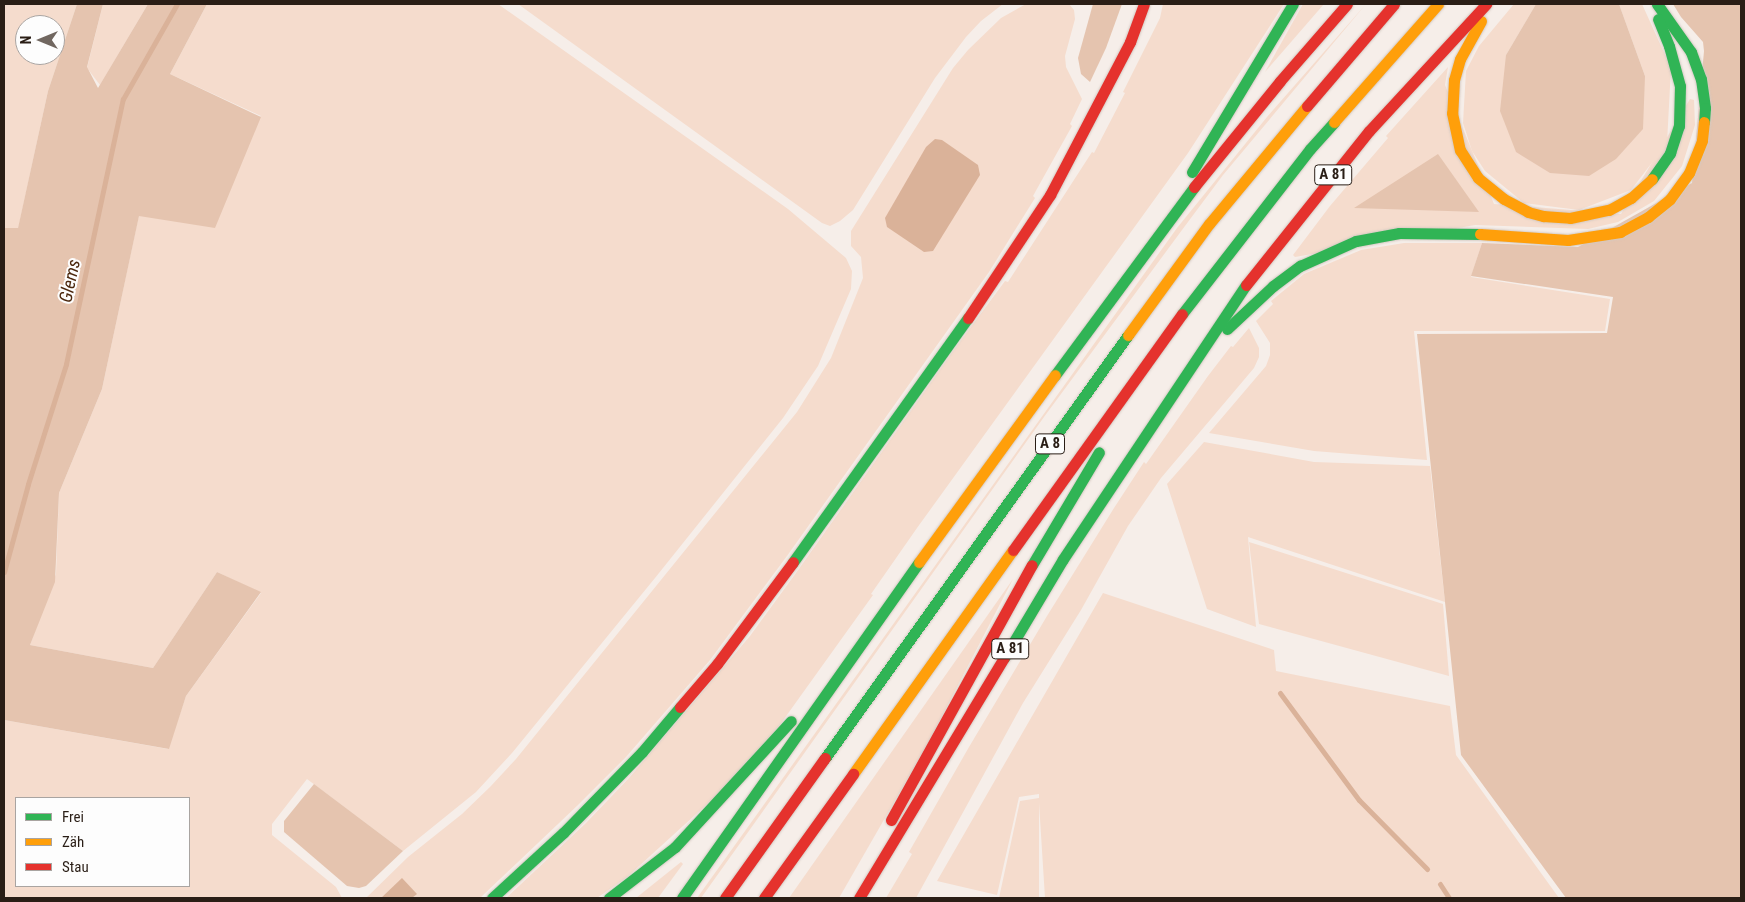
<!DOCTYPE html>
<meta charset="utf-8">
<style>
body{margin:0}
#map{position:relative;width:1745px;height:902px;overflow:hidden;background:#f6eee9;font-family:"Roboto Condensed",sans-serif}
div>[style]{position:absolute}
.green>*{inset:0;background:#f5dccd}
.forest>*{inset:0;background:#e5c4af}
.water>*{inset:0;background:#dab299}
.stream>*{height:5px;margin:-2.5px;padding:0 2.5px;transform-origin:2.5px;border-radius:2.5px;background:#dab299}
.roads{filter:drop-shadow(0 0 1px #d3c9c2) drop-shadow(0 0 1px #d3c9c2)}
.fast>*{height:11px;margin:-5.5px;padding:0 5.5px;transform-origin:5.5px;border-radius:5.5px;background:#30b455}
.slow>*{height:11px;margin:-5.5px;padding:0 5.5px;transform-origin:5.5px;border-radius:5.5px;background:#ff9f0a}
.jam>*{height:11px;margin:-5.5px;padding:0 5.5px;transform-origin:5.5px;border-radius:5.5px;background:#e5322d}
span{translate:-50% -50%;white-space:nowrap;text-align:center;line-height:1.15;-webkit-text-stroke:4px #fdfdfd;paint-order:stroke}
.shield-label span{padding:1px 4px;background:#fdfdfd;border:1px solid;border-radius:4px;-webkit-text-stroke-width:0}
.shield-label{font-size:15px;color:#2a1e16;font-weight:700}
.water-label{font-size:18px;color:#4c280e;font-style:italic}
.frame{position:absolute;inset:0;border:5px solid #2a1e16;pointer-events:none}
.legend{position:absolute;left:15px;top:797px;width:175px;height:90px;box-sizing:border-box;background:#fdfdfd;border:1px solid #a9a4a1;margin:0;padding:6px 9px;list-style:none;font-size:15px;color:#2a1e16}
.legend li{display:flex;align-items:center;gap:10px;height:25px}
.legend b{width:25px;border:1px solid #a9a4a1}
.north{position:absolute;left:15px;top:15px;width:50px;height:50px;box-sizing:border-box;background:#fdfdfd;border:1px solid #a9a4a1;border-radius:50%;rotate:270deg;font-size:14px;font-weight:700;line-height:20px;text-align:center;color:#2a1e16}
.north::after{content:'';display:block;margin:auto;width:18px;height:22px;background:#716760;clip-path:polygon(50% 0,100% 100%,50% 72%,0 100%)}
</style>
<div id="map">
<div class="green">
<i style="clip-path:polygon(evenodd,4px 4px,77px 4px,48px 91px,18px 229px,4px 228px,4px 4px,25px 25px,55px 25px,55px 55px,25px 55px,25px 25px)"></i>
<i style="clip-path:polygon(103px 4px,148px 4px,100px 85px,87px 68px)"></i>
<i style="clip-path:polygon(evenodd,207px 4px,498px 4px,788px 209px,846px 258px,852px 271px,851px 289px,818px 366px,783px 418px,655px 578px,512px 753px,476px 792px,403px 851px,307px 779px,272px 824px,272px 835px,336px 887px,342px 898px,4px 898px,4px 720px,168px 749px,186px 696px,261px 593px,217px 572px,153px 668px,30px 645px,56px 574px,59px 493px,102px 389px,139px 215px,261px 116px,170px 74px,207px 4px,16px 798px,189px 798px,189px 886px,16px 886px,16px 798px)"></i>
<i style="clip-path:polygon(518px 4px,1003px 4px,981px 21px,966px 37px,935px 78px,853px 210px,840px 221px,830px 226px,822px 223px)"></i>
<i style="clip-path:polygon(1026px 4px,1069px 4px,1074px 10px,1075px 19px,1065px 56px,1066px 67px,1082px 99px,1070px 124px,1072px 126px,1033px 196px,1035px 198px,989px 272px,787px 556px,710px 660px,626px 757px,578px 805px,480px 898px,412px 898px,416px 894px,402px 879px,381px 898px,366px 898px,408px 857px,462px 814px,490px 787px,516px 759px,797px 412px,831px 358px,863px 278px,861px 257px,851px 246px,851px 231px,953px 68px,968px 50px,1001px 18px)"></i>
<i style="clip-path:polygon(1163px 4px,1284px 4px,1188px 153px,917px 528px,871px 594px,873px 595px,779px 726px,728px 785px,627px 877px,597px 898px,506px 898px,586px 823px,629px 778px,750px 636px,796px 573px,954px 350px,1005px 281px,1008px 282px,1092px 152px,1094px 153px,1125px 93px,1123px 92px,1160px 18px)"></i>
<i style="clip-path:polygon(1303px 4px,1324px 4px,1265px 72px)"></i>
<i style="clip-path:polygon(1366px 4px,1223px 175px,1182px 230px,1044px 417px,701px 898px,697px 898px,1177px 228px,1267px 117px)"></i>
<i style="clip-path:polygon(1514px 4px,1536px 4px,1506px 55px,1645px 76px,1619px 4px,1642px 4px,1671px 68px,1667px 143px,1631px 190px,1579px 210px,1524px 203px,1485px 171px,1472px 151px,1463px 123px,1466px 71px,1479px 46px)"></i>
<i style="clip-path:polygon(1448px 67px,1445px 85px,1494px 204px,1621px 214px,1690px 99px,1694px 100px,1695px 125px,1682px 166px,1654px 201px,1618px 222px,1588px 229px,1475px 225px,1295px 257px,1293px 255px,1330px 206px,1388px 138px,1386px 136px)"></i>
<i style="clip-path:polygon(1404px 243px,1482px 243px,1471px 277px,1610px 299px,1605px 331px,1414px 331px,1427px 460px,1314px 451px,1209px 433px,1266px 366px,1270px 355px,1270px 343px,1256px 321px,1273px 304px,1271px 301px,1304px 274px,1361px 250px)"></i>
<i style="clip-path:polygon(1249px 328px,1259px 348px,1259px 357px,1254px 368px,1161px 478px,1128px 526px,1081px 610px,1023px 703px,916px 898px,886px 898px,912px 854px,909px 852px,969px 747px,1047px 616px,1114px 508px,1144px 462px,1146px 464px,1208px 376px,1231px 346px,1233px 347px)"></i>
<i style="clip-path:polygon(1204px 442px,1314px 462px,1430px 466px,1445px 602px,1248px 537px,1256px 627px,1207px 609px,1167px 484px)"></i>
<i style="clip-path:polygon(1249px 542px,1443px 604px,1449px 676px,1259px 624px)"></i>
<i style="clip-path:polygon(1013px 579px,928px 743px,839px 898px,789px 898px)"></i>
<i style="clip-path:polygon(1103px 593px,1274px 650px,1276px 671px,1450px 706px,1456px 755px,1559px 898px,1045px 898px,1039px 803px,1039px 898px,999px 898px,1020px 801px,1039px 798px,1039px 794px,1019px 797px,997px 895px,937px 881px)"></i>
<i style="clip-path:polygon(681px 862px,683px 864px,658px 898px,636px 898px)"></i>
</div>
<div class="forest">
<i style="clip-path:polygon(77px 4px,103px 4px,87px 67px,98px 88px,148px 4px,207px 4px,170px 74px,261px 117px,215px 228px,139px 216px,102px 389px,59px 493px,55px 582px,30px 645px,153px 668px,217px 572px,261px 592px,186px 696px,169px 749px,4px 720px,4px 228px,18px 228px,48px 91px)"></i>
<i style="clip-path:polygon(1093px 4px,1122px 4px,1106px 48px,1090px 82px,1081px 74px,1078px 58px)"></i>
<i style="clip-path:polygon(1536px 4px,1619px 4px,1645px 76px,1643px 129px,1616px 159px,1589px 176px,1550px 173px,1516px 152px,1500px 111px,1506px 55px)"></i>
<i style="clip-path:polygon(1673px 4px,1741px 4px,1741px 898px,1566px 898px,1461px 755px,1417px 334px,1607px 333px,1613px 297px,1471px 276px,1482px 243px,1578px 247px,1692px 183px,1704px 51px,1703px 42px,1681px 17px)"></i>
<i style="clip-path:polygon(1438px 154px,1479px 212px,1354px 208px)"></i>
<i style="clip-path:polygon(314px 784px,403px 851px,366px 886px,359px 888px,347px 886px,284px 832px,284px 821px)"></i>
</div>
<div class="water">
<i style="clip-path:polygon(935px 139px,942px 140px,978px 165px,980px 175px,933px 251px,924px 252px,887px 227px,885px 218px,926px 147px)"></i>
<i style="clip-path:polygon(402px 878px,417px 894px,412px 898px,381px 898px)"></i>
</div>
<div class="stream">
<i style="left:4px;top:572px;width:91px;rotate:-74.7deg"></i>
<i style="left:28px;top:484px;width:126px;rotate:-72.4deg"></i>
<i style="left:66px;top:364px;width:271px;rotate:-77.9deg"></i>
<i style="left:123px;top:99px;width:109px;rotate:-60.4deg"></i>
<i style="left:1280px;top:693px;width:133px;rotate:53.6deg"></i>
<i style="left:1359px;top:800px;width:97px;rotate:45.4deg"></i>
<i style="left:1440px;top:884px;width:17px;rotate:57deg"></i>
</div>
<div class="roads">
<div class="fast">
<i style="left:1657px;top:4px;width:59px;rotate:54.7deg"></i>
<i style="left:1691px;top:52px;width:29px;rotate:70deg"></i>
<i style="left:1701px;top:79px;width:29px;rotate:82deg"></i>
<i style="left:1705px;top:108px;width:14px;rotate:94deg"></i>
<i style="left:1192px;top:172px;width:196px;rotate:-59deg"></i>
<i style="left:1652px;top:179px;width:32px;rotate:-55deg"></i>
<i style="left:1670px;top:153px;width:28px;rotate:-72deg"></i>
<i style="left:1679px;top:126px;width:40px;rotate:-88.6deg"></i>
<i style="left:1680px;top:86px;width:41px;rotate:-105.4deg"></i>
<i style="left:1669px;top:46px;width:29px;rotate:-112deg"></i>
<i style="left:1182px;top:314px;width:209px;rotate:-52.2deg"></i>
<i style="left:1310px;top:149px;width:36px;rotate:-48deg"></i>
<i style="left:1227px;top:329px;width:63px;rotate:-43.1deg"></i>
<i style="left:1273px;top:286px;width:34px;rotate:-37deg"></i>
<i style="left:1300px;top:266px;width:61px;rotate:-24.1deg"></i>
<i style="left:1356px;top:241px;width:44px;rotate:-10.5deg"></i>
<i style="left:1399px;top:233px;width:81px;rotate:0.7deg"></i>
<i style="left:1055px;top:375px;width:234px;rotate:-53.5deg"></i>
<i style="left:793px;top:562px;width:300px;rotate:-54.4deg"></i>
<i style="left:1032px;top:565px;width:131px;rotate:-59.3deg"></i>
<i style="left:1004px;top:658px;width:115px;rotate:-59.2deg"></i>
<i style="left:1063px;top:559px;width:329px;rotate:-56.3deg"></i>
<i style="left:825px;top:758px;width:520px;rotate:-54.39deg"></i>
<i style="left:492px;top:898px;width:96px;rotate:-42.5deg"></i>
<i style="left:563px;top:833px;width:113px;rotate:-45.7deg"></i>
<i style="left:642px;top:752px;width:59px;rotate:-49.8deg"></i>
<i style="left:609px;top:898px;width:83px;rotate:-37.7deg"></i>
<i style="left:675px;top:847px;width:171px;rotate:-47.4deg"></i>
<i style="left:682px;top:898px;width:411px;rotate:-54.8deg"></i>
</div>
<div class="slow">
<i style="left:1481px;top:21px;width:43px;rotate:118.9deg"></i>
<i style="left:1460px;top:59px;width:22px;rotate:106deg"></i>
<i style="left:1454px;top:80px;width:33px;rotate:93deg"></i>
<i style="left:1452px;top:113px;width:38px;rotate:78deg"></i>
<i style="left:1460px;top:150px;width:33px;rotate:57deg"></i>
<i style="left:1478px;top:178px;width:33px;rotate:39deg"></i>
<i style="left:1504px;top:199px;width:27px;rotate:28deg"></i>
<i style="left:1528px;top:212px;width:16px;rotate:15deg"></i>
<i style="left:1543px;top:216px;width:27px;rotate:4deg"></i>
<i style="left:1570px;top:218px;width:40px;rotate:-12deg"></i>
<i style="left:1609px;top:210px;width:25px;rotate:-29deg"></i>
<i style="left:1631px;top:198px;width:28px;rotate:-42deg"></i>
<i style="left:1334px;top:122px;width:157px;rotate:-48.6deg"></i>
<i style="left:1480px;top:234px;width:88px;rotate:3.9deg"></i>
<i style="left:1568px;top:240px;width:53px;rotate:-8.7deg"></i>
<i style="left:1620px;top:232px;width:32px;rotate:-28deg"></i>
<i style="left:1648px;top:217px;width:28px;rotate:-39deg"></i>
<i style="left:1670px;top:199px;width:32px;rotate:-54deg"></i>
<i style="left:1689px;top:173px;width:35px;rotate:-68deg"></i>
<i style="left:1702px;top:140px;width:18px;rotate:-84deg"></i>
<i style="left:1128px;top:335px;width:137px;rotate:-53.9deg"></i>
<i style="left:1209px;top:224px;width:153px;rotate:-50.3deg"></i>
<i style="left:919px;top:562px;width:231px;rotate:-54deg"></i>
<i style="left:853px;top:774px;width:275px;rotate:-54.5deg"></i>
</div>
<div class="jam">
<i style="left:1307px;top:106px;width:134px;rotate:-49.5deg"></i>
<i style="left:1194px;top:187px;width:136px;rotate:-50.9deg"></i>
<i style="left:1280px;top:81px;width:102px;rotate:-49deg"></i>
<i style="left:1246px;top:285px;width:197px;rotate:-51.4deg"></i>
<i style="left:1369px;top:131px;width:173px;rotate:-47.3deg"></i>
<i style="left:968px;top:318px;width:148px;rotate:-56.3deg"></i>
<i style="left:1050px;top:195px;width:173px;rotate:-62.4deg"></i>
<i style="left:1130px;top:42px;width:40px;rotate:-69.8deg"></i>
<i style="left:1013px;top:550px;width:290px;rotate:-54.4deg"></i>
<i style="left:680px;top:707px;width:57px;rotate:-49.3deg"></i>
<i style="left:717px;top:664px;width:127px;rotate:-53.3deg"></i>
<i style="left:891px;top:820px;width:291px;rotate:-61.1deg"></i>
<i style="left:725px;top:898px;width:172px;rotate:-54.5deg"></i>
<i style="left:764px;top:898px;width:153px;rotate:-54.3deg"></i>
<i style="left:859px;top:898px;width:280px;rotate:-58.9deg"></i>
</div>
</div>
<div class="shield-label">
<span style="left:1333px;top:175px">A 81</span>
<span style="left:1050px;top:444px">A 8</span>
<span style="left:1010px;top:649px">A 81</span>
</div>
<div class="water-label">
<span style="left:70px;top:281px;rotate:-78deg">Glems</span>
</div>
<div class="frame"></div>
<ul class="legend">
<li><b style="height:6px;background:#30b455"></b>Frei</li>
<li><b style="height:6px;background:#ff9f0a"></b>Zäh</li>
<li><b style="height:6px;background:#e5322d"></b>Stau</li>
</ul>
<div class="north">N</div>
</div>
